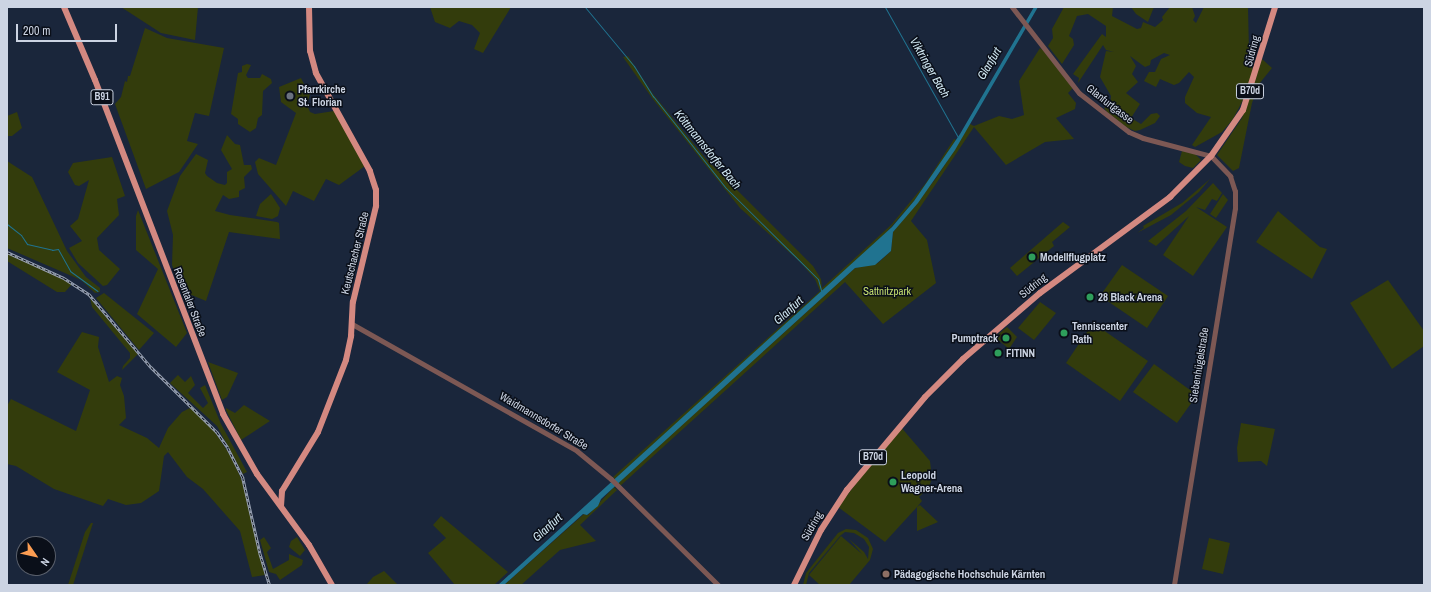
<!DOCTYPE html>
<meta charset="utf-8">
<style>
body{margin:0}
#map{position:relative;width:1431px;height:592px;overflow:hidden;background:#1a263b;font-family:"Archivo Narrow",sans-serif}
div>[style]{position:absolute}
.green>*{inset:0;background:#333c0c}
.water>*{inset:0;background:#207390}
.stream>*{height:1px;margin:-0.5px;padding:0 0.5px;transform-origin:0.5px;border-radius:0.5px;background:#207390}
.minor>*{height:5px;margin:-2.5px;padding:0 2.5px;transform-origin:2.5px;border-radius:2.5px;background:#7d5854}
.major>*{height:6px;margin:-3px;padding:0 3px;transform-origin:3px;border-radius:3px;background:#d48981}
.rail>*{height:2.5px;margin-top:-1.25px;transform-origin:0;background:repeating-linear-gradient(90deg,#0a0f19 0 3px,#9ba4b5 0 6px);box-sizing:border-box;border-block:1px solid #9ba4b5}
.dots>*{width:11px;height:11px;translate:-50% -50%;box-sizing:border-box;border:2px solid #0a0f19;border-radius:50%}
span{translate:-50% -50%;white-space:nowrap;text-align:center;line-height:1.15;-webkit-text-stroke:3px #0a0f19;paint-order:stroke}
.shield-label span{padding:1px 3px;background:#0a0f19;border:1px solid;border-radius:3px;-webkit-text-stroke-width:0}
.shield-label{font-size:10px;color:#ccd4e3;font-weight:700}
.street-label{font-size:11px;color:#ccd4e3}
.poi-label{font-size:11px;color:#ccd4e3;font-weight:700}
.left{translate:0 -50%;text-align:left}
.right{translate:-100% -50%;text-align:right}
.park-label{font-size:11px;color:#c6df70}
.water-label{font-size:12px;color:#d1e8f3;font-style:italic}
.frame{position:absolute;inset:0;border:8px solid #ccd4e3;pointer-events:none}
.north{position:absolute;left:16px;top:536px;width:40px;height:40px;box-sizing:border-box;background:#0a0f19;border:1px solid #585e6a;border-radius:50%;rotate:124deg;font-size:11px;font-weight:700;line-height:16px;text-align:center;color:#ccd4e3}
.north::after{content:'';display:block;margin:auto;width:14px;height:18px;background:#fc9d52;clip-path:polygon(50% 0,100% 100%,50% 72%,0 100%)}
.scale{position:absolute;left:16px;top:24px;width:101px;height:18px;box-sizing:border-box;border:2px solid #ccd4e3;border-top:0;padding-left:5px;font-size:12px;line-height:14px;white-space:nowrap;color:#ccd4e3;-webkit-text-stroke:3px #0a0f19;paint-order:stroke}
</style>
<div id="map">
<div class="green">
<i style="clip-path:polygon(121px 7px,198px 7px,195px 40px,161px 33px)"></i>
<i style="clip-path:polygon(430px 7px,511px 7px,483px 53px,474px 49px,480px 33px,472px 25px,459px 21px,450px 28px,435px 22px)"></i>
<i style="clip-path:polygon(1064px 7px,1113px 7px,1112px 16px,1137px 29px,1141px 28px,1143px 22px,1155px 27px,1163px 20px,1162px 17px,1170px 7px,1192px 7px,1195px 16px,1193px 20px,1196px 23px,1204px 7px,1248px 7px,1249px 52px,1253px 71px,1244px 98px,1233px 119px,1222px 132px,1195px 147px,1192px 145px,1211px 117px,1197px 113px,1185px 103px,1185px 97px,1194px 77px,1189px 72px,1179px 83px,1174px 85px,1160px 79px,1156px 87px,1144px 81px,1149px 72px,1155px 72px,1161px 59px,1170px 55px,1164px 53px,1151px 60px,1150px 65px,1145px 67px,1130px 56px,1136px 66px,1132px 74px,1138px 82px,1126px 93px,1140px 104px,1131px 118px,1141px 124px,1151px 114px,1157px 113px,1160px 116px,1155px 123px,1140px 130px,1135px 131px,1126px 127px,1107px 112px,1104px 108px,1110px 105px,1111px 96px,1100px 77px,1106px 51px,1114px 52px,1106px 50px,1103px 45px,1078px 83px,1079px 78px,1073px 74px,1102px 34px,1106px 37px,1106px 26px,1088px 14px,1077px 16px,1069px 36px,1073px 39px,1074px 45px,1062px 64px,1048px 46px,1053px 38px,1052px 29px)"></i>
<i style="clip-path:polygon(1131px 7px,1154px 7px,1148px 22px,1136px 14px)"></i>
<i style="clip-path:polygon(145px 28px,167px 38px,224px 48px,209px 116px,195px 113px,187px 141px,198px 144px,179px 172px,146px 189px,115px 104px,121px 97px,125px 81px,127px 82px,128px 76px,130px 76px)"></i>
<i style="clip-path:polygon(1040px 48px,1048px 54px,1073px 88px,1068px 93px,1076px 103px,1075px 109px,1056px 118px,1074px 139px,1045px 142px,1006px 165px,974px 127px,911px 221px,927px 240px,936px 283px,883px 324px,845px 282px,619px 487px,617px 484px,855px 268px,878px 263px,891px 251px,893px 232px,937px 177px,970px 124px,974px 126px,999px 116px,1012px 119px,1024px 115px,1019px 81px)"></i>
<i style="clip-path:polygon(628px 56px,653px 94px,706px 159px,813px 266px,821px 279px,822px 288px,891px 225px,925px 184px,954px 139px,956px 140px,914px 201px,879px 241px,615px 479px,613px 477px,820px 291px,815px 279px,800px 262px,740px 208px,652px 98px,623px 57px)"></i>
<i style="clip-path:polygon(1262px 59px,1272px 68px,1259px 84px,1252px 103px,1239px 168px,1233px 171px,1217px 155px,1242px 118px)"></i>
<i style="clip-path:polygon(247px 64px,251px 65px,246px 75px,248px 78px,260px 78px,262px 74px,271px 79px,272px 83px,263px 91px,262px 115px,258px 118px,256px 128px,250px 132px,238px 124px,238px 119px,231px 114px,238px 73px,242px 72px,242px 66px)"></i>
<i style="clip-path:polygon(301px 78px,304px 84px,299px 92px,310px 94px,307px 105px,310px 112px,315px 114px,334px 111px,365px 166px,339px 185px,326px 179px,314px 201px,293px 191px,286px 206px,258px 174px,255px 162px,259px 158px,276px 165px,296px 113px,281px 102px,279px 87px)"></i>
<i style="clip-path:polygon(17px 112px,22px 128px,12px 136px,7px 136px,7px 116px)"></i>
<i style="clip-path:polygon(227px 135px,235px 144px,240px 145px,244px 165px,251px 165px,252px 169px,244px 177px,245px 188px,239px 191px,239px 197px,229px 199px,223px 195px,215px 211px,230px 215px,277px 222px,279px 223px,280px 239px,229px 232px,206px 301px,182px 291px,172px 265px,173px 235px,167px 211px,180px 176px,196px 154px,208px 160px,205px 173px,207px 176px,217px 183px,225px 185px,227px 183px,227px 172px,232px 169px,221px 150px)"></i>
<i style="clip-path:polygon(1182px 151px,1195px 154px,1201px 160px,1193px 168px,1185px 166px,1179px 162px)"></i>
<i style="clip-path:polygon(112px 157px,125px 196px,117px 199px,119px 215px,97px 238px,99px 250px,120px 269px,107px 285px,103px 286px,78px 263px,69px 248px,82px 241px,70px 226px,78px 219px,89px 180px,79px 186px,75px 185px,68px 172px,73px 163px)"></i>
<i style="clip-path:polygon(7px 161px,32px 177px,67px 251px,86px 277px,100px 288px,100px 292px,95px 293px,81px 280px,7px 248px)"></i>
<i style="clip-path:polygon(1210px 179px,1199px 192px,1171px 215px,1137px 233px,1144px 228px,1143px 226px,1182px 203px)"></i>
<i style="clip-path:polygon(1213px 183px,1222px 193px,1217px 201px,1212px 199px,1205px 210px,1196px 207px,1227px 227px,1193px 276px,1163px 255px,1189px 216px,1156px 246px,1148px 241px,1186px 211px)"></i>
<i style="clip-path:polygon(271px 194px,280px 208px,278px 216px,272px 219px,256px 216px,260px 204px)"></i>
<i style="clip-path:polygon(1223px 194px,1228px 200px,1216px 218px,1210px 214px)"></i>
<i style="clip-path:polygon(138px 210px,187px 333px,176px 347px,137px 314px,158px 269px,136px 250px,136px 216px)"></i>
<i style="clip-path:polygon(1278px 211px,1320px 247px,1327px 249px,1312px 279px,1256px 242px)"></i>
<i style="clip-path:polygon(1063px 222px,1070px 227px,1052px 242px,1054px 246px,1017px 276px,1010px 268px)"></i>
<i style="clip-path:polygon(7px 253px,46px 270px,72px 284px,65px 292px,57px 292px,7px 261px)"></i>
<i style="clip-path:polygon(1122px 265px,1168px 296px,1147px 328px,1100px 296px)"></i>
<i style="clip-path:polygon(1388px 280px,1424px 331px,1424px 346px,1392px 369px,1350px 303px)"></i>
<i style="clip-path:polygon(104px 293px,154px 333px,139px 350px,96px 298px)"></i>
<i style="clip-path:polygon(90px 298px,138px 354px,122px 370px,123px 366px,130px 358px,130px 353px,92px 307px)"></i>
<i style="clip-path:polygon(1040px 302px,1056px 313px,1034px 340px,1018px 328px)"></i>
<i style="clip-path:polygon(1093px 323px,1148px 361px,1120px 401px,1066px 363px)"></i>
<i style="clip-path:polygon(1007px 327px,1017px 337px,1009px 349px,995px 337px)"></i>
<i style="clip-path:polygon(82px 332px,99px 337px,98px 347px,109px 382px,117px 376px,122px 378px,120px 385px,124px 396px,126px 418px,119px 425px,147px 438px,159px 448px,168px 428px,182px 412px,192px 407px,213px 429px,232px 458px,243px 483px,265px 575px,252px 577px,240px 531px,203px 489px,187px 477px,168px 452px,164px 456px,159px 491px,141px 503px,126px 505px,108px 499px,103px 506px,54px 489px,16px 466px,7px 464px,7px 406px,11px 399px,76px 431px,90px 390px,57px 372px)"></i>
<i style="clip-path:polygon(208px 362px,238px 373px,227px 397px,222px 400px)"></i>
<i style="clip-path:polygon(1154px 364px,1197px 395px,1177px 423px,1133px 392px)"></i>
<i style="clip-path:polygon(178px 375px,185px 382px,191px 376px,195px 385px,188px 393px,203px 408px,208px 403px,200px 388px,205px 385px,221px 424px,247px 472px,243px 474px,217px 426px,170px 383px)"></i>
<i style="clip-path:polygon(244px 405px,270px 421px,241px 440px,226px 410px,226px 408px,235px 413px)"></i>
<i style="clip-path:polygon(1241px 423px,1275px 429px,1267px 466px,1261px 461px,1238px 462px,1237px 448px)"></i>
<i style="clip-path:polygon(900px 426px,930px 461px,932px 478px,929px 487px,919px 497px,922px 501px,917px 507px,920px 505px,938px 522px,917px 531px,917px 507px,885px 542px,838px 507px)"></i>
<i style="clip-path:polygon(614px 487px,617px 490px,580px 525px,596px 541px,560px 550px,521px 585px,504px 585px,584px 514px,588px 515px)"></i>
<i style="clip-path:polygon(441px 516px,508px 572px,494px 585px,455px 585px,428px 553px,446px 538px,433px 525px)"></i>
<i style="clip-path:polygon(91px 523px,93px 523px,73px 585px,68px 585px,85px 532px)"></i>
<i style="clip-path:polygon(846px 529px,856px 530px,868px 538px,873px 549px,870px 560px,849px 585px,820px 585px,809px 575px,841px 536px,862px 554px,849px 539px,864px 552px,868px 559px,869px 547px,864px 539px,854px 533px,845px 532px,840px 536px,809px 573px,806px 585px,803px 585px,806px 573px,838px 533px)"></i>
<i style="clip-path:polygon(264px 537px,271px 548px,267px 552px,273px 569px,289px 560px,289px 554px,303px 560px,302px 565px,280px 580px,276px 574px,269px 572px,260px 540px)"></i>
<i style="clip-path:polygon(297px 537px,305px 550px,300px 556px,289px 547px,291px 541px)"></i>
<i style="clip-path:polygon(1209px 538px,1230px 543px,1223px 574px,1202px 569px)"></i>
<i style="clip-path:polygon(384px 571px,398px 585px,367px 584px,373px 577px)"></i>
</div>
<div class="water">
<i style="clip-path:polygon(1034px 7px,1038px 7px,955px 150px,918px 203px,893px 232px,891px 251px,875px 265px,855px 268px,601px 499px,598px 506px,587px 515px,583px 514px,504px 585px,498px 585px,892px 227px,914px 201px,960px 134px)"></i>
</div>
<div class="stream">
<i style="left:585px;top:7px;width:77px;rotate:50.3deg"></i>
<i style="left:634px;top:66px;width:36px;rotate:58deg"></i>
<i style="left:653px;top:96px;width:117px;rotate:51.6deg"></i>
<i style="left:726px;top:188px;width:129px;rotate:44.7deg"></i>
<i style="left:818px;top:279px;width:16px;rotate:75deg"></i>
<i style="left:885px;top:7px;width:149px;rotate:60.7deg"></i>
<i style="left:7px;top:224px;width:18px;rotate:38deg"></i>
<i style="left:21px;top:235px;width:11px;rotate:56deg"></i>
<i style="left:27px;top:244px;width:26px;rotate:13deg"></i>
<i style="left:52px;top:250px;width:6px;rotate:-9deg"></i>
<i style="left:58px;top:249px;width:25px;rotate:61deg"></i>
<i style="left:70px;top:271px;width:34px;rotate:36deg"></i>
</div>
<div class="minor">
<i style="left:1012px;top:7px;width:109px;rotate:52.1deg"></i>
<i style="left:1079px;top:93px;width:63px;rotate:38deg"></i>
<i style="left:1129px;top:132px;width:15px;rotate:23deg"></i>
<i style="left:1143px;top:138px;width:70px;rotate:14.8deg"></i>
<i style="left:1211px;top:156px;width:28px;rotate:46deg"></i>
<i style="left:1230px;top:176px;width:16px;rotate:72deg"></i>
<i style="left:1235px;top:191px;width:17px;rotate:90deg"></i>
<i style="left:1235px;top:208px;width:382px;rotate:99.2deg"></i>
<i style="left:352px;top:324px;width:258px;rotate:29.4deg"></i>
<i style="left:577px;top:451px;width:44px;rotate:39.5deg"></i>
<i style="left:611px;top:479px;width:151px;rotate:44.7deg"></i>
</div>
<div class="major">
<i style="left:64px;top:7px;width:79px;rotate:67deg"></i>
<i style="left:95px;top:80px;width:358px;rotate:69deg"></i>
<i style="left:223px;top:414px;width:69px;rotate:60.5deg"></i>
<i style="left:257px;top:474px;width:88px;rotate:53.8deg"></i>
<i style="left:309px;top:545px;width:46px;rotate:60.1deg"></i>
<i style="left:281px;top:506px;width:15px;rotate:-86deg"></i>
<i style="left:282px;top:491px;width:69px;rotate:-58.6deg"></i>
<i style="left:318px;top:432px;width:77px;rotate:-68.7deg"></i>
<i style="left:346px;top:360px;width:25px;rotate:-78deg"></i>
<i style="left:351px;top:336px;width:34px;rotate:-87deg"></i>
<i style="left:353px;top:302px;width:99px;rotate:-76.5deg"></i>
<i style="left:376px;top:206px;width:16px;rotate:-90deg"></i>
<i style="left:376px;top:190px;width:20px;rotate:-108deg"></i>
<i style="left:370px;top:171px;width:112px;rotate:-118.9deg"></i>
<i style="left:316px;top:73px;width:23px;rotate:-105deg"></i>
<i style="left:310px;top:51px;width:44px;rotate:-91.3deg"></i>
<i style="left:794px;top:585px;width:61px;rotate:-63.9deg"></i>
<i style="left:821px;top:530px;width:48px;rotate:-57deg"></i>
<i style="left:847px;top:490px;width:121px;rotate:-50deg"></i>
<i style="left:925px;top:397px;width:54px;rotate:-45deg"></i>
<i style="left:963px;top:359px;width:101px;rotate:-40.6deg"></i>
<i style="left:1040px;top:293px;width:162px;rotate:-36.4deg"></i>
<i style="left:1170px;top:197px;width:58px;rotate:-45deg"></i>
<i style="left:1211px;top:156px;width:56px;rotate:-55.2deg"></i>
<i style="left:1243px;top:110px;width:108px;rotate:-72.7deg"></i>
</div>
<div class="rail">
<i style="left:7px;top:252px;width:63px;rotate:24.5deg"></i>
<i style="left:64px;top:278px;width:30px;rotate:33deg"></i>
<i style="left:89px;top:294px;width:96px;rotate:49.7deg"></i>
<i style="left:151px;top:367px;width:93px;rotate:44.6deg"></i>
<i style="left:217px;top:432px;width:19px;rotate:55deg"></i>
<i style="left:228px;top:448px;width:34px;rotate:63deg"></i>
<i style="left:243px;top:478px;width:77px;rotate:77.2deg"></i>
<i style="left:260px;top:553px;width:34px;rotate:73deg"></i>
</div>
<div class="dots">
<i style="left:290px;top:96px;background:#6b7280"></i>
<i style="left:1032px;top:257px;background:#2e9e5b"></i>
<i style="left:1090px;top:297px;background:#2e9e5b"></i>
<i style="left:1064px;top:333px;background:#2e9e5b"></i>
<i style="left:1006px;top:338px;background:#2e9e5b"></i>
<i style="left:998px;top:353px;background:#2e9e5b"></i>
<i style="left:893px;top:482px;background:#2e9e5b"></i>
<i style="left:886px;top:574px;background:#8d6e63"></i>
</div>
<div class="shield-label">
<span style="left:1250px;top:91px">B70d</span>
<span style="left:102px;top:97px">B91</span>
<span style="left:873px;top:457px">B70d</span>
</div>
<div class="street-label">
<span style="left:1252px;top:51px;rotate:-75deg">Südring</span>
<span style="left:1110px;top:104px;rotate:38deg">Glanfurtgasse</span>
<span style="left:355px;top:253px;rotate:-76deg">Keutschacher Straße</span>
<span style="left:1033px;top:286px;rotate:-39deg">Südring</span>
<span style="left:190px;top:302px;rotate:69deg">Rosentaler Straße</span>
<span style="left:1199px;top:365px;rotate:-81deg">Siebenhügelstraße</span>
<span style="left:544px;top:421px;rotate:31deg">Waidmannsdorfer Straße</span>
<span style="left:812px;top:526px;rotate:-60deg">Südring</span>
</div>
<div class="poi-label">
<span class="left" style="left:298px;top:96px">Pfarrkirche<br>St. Florian</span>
<span class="left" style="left:1040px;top:257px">Modellflugplatz</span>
<span class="left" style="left:1098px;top:297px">28 Black Arena</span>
<span class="left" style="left:1072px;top:333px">Tenniscenter<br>Rath</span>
<span class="right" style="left:998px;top:338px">Pumptrack</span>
<span class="left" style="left:1006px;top:353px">FITINN</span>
<span class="left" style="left:901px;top:482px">Leopold<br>Wagner-Arena</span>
<span class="left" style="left:894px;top:574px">Pädagogische Hochschule Kärnten</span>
</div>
<div class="park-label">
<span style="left:887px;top:291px">Sattnitzpark</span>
</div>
<div class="water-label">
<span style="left:990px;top:64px;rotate:-59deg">Glanfurt</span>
<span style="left:929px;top:68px;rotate:60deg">Viktringer Bach</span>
<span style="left:707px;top:150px;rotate:51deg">Köttmannsdorfer Bach</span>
<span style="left:789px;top:311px;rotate:-42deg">Glanfurt</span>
<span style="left:548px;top:528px;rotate:-42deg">Glanfurt</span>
</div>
<div class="frame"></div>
<div class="north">N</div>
<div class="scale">200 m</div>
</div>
